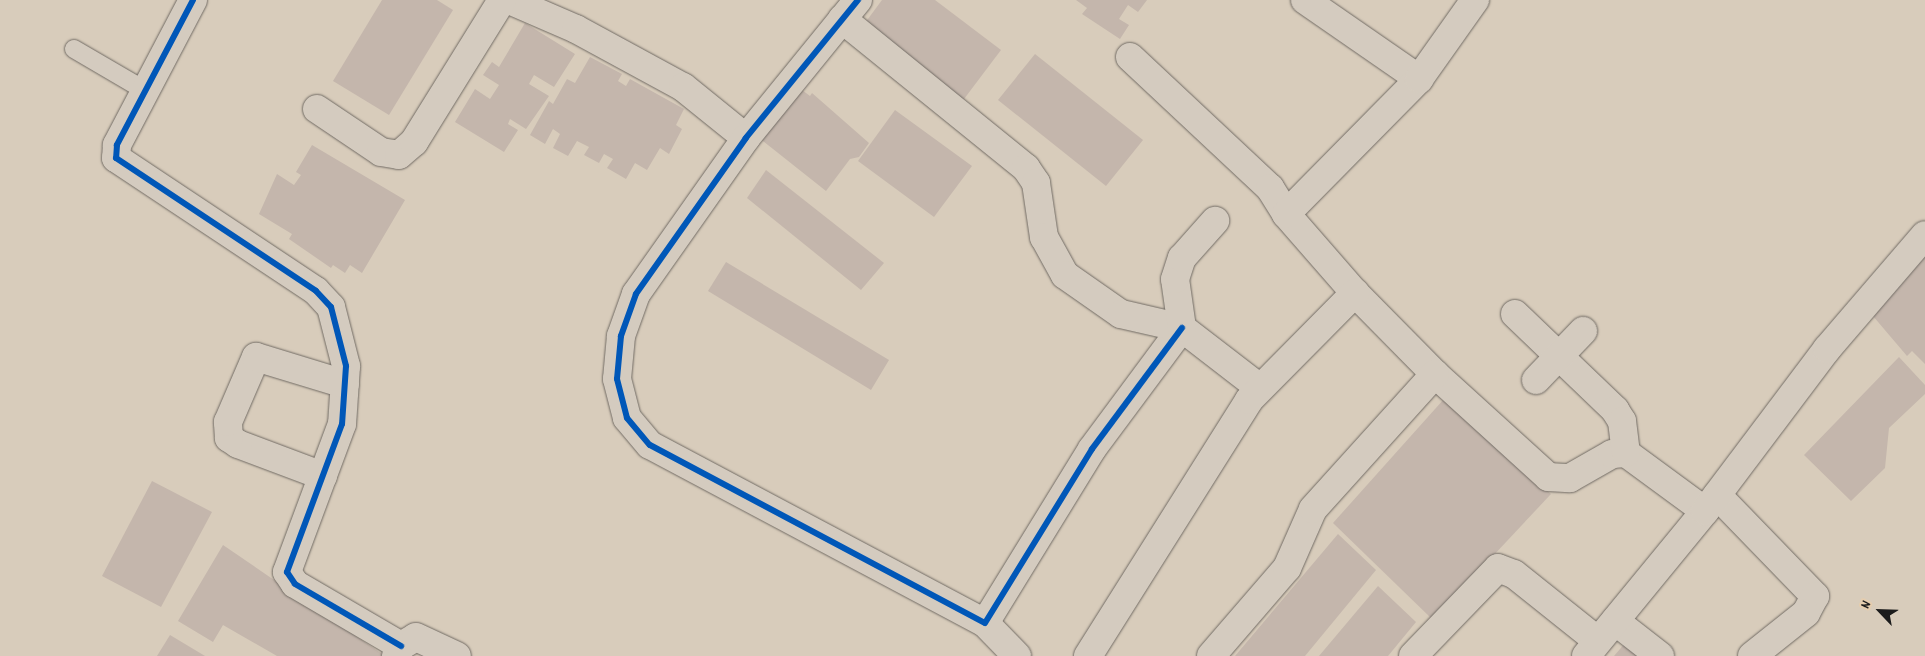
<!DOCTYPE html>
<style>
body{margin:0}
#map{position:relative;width:1925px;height:656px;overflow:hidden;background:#d8ccbb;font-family:Dekko,sans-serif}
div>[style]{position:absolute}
.building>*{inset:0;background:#c4b6ac}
.roads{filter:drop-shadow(0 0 1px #716b64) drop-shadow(0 0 1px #716b64)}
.service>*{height:18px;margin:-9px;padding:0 9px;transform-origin:9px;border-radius:9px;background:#d4cbbf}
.minor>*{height:28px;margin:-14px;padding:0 14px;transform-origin:14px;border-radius:14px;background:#d4cbbf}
.cycleway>*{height:6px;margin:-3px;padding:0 3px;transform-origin:3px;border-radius:3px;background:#0057b8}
span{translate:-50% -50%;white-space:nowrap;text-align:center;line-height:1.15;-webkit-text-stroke:4px #e5cdae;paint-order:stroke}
.north{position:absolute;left:1855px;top:586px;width:50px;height:50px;-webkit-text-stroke:4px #e5cdae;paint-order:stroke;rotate:294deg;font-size:14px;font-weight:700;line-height:20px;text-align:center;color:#1c1c1c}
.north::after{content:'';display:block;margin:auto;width:18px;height:22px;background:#1c1c1c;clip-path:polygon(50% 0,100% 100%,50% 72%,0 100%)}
</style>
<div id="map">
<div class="building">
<i style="clip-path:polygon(382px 0,437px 0,453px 10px,389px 115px,333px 81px)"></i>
<i style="clip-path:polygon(882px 0,935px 0,1001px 50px,961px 103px,862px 27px)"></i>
<i style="clip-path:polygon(1076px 0,1147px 0,1138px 12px,1128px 5px,1119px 19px,1129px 25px,1120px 39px,1082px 14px,1087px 8px)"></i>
<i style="clip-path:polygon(525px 23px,575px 54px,554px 87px,534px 75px,529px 84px,549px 96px,526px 129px,510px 119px,508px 124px,518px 130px,504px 152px,455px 122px,475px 89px,490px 99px,499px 85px,483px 75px,492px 62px,499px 67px)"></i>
<i style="clip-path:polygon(1035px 54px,1143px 140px,1106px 186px,998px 100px)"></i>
<i style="clip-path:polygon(590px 57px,622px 74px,618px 81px,626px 86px,630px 79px,684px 109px,676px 125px,682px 129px,669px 154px,660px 148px,647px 170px,635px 163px,626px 179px,607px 168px,613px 159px,604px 154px,599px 163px,584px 155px,589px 147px,577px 141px,568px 156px,553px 148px,560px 134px,553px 129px,545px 144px,530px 135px,549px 101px,553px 104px,567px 79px,575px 83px)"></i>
<i style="clip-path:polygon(794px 84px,810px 96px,812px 93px,869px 143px,859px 157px,850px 159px,826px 191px,754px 134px)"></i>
<i style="clip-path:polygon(895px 110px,972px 166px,934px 217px,858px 161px)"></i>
<i style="clip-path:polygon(312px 145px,405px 200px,362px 273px,350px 265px,345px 273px,333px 265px,331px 268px,289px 239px,292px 234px,259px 214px,277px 174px,294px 185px,301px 175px,296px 172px)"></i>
<i style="clip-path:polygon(766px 170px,884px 263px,861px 290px,747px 198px)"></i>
<i style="clip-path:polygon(1925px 247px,1925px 364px,1912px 351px,1907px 356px,1867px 309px)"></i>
<i style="clip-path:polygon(726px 262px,889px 360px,871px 390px,708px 291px)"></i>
<i style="clip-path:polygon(1899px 357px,1925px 385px,1925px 394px,1889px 428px,1885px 468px,1851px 501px,1804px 455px)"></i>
<i style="clip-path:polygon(1444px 399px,1551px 494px,1433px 620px,1333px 523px)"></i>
<i style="clip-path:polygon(152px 481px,212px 512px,161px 607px,102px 576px)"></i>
<i style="clip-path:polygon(1338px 534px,1376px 570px,1305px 656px,1235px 656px)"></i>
<i style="clip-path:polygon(223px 545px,382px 654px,381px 656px,277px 656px,223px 625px,213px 642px,178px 621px)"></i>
<i style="clip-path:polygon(1378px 586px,1416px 622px,1388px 656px,1319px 656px)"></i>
<i style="clip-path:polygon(170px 635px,205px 656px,157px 656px)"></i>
<i style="clip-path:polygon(1626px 642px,1643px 656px,1614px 656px)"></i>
</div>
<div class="roads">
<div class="service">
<i style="left:74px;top:49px;width:83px;rotate:30.3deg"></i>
</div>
<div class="minor">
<i style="left:193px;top:0;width:164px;rotate:117.7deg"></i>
<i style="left:117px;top:145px;width:13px;rotate:94deg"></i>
<i style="left:116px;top:158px;width:240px;rotate:33.6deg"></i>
<i style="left:316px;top:291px;width:22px;rotate:47deg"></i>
<i style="left:331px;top:307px;width:61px;rotate:75.7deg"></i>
<i style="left:346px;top:366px;width:58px;rotate:93.9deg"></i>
<i style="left:342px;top:424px;width:158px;rotate:110.4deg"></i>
<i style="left:287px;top:572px;width:14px;rotate:56deg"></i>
<i style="left:295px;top:584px;width:123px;rotate:30.3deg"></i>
<i style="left:509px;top:0;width:73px;rotate:23.4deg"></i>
<i style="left:576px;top:29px;width:122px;rotate:28.5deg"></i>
<i style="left:683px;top:87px;width:81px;rotate:39deg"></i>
<i style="left:858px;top:0;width:178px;rotate:129.1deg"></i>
<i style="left:746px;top:138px;width:191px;rotate:125.2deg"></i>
<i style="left:636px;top:294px;width:45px;rotate:109.7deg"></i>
<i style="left:621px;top:336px;width:43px;rotate:95.3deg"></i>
<i style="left:617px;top:379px;width:40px;rotate:75.6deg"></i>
<i style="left:627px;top:418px;width:35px;rotate:50deg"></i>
<i style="left:650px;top:445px;width:379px;rotate:28deg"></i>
<i style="left:985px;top:623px;width:204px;rotate:-58.4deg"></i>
<i style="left:1092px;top:449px;width:151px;rotate:-53.4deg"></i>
<i style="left:1305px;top:0;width:139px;rotate:34.7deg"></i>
<i style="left:842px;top:19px;width:237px;rotate:39deg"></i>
<i style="left:1026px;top:168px;width:18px;rotate:56deg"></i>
<i style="left:1036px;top:183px;width:55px;rotate:81.6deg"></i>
<i style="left:1044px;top:237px;width:43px;rotate:61.1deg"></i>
<i style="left:1065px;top:275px;width:68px;rotate:34.9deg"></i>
<i style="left:1121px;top:314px;width:63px;rotate:12.9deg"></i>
<i style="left:1182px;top:328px;width:98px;rotate:37.6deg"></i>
<i style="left:1130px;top:57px;width:192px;rotate:43.1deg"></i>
<i style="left:1270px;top:188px;width:31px;rotate:58deg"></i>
<i style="left:1286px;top:214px;width:105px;rotate:48.9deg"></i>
<i style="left:1355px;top:293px;width:114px;rotate:45.4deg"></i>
<i style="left:1435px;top:374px;width:153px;rotate:42.3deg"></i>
<i style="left:1548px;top:477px;width:22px;rotate:3deg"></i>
<i style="left:1570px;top:478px;width:48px;rotate:-29.7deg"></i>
<i style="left:1612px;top:454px;width:14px;rotate:-4deg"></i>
<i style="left:1626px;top:453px;width:98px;rotate:36.3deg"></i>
<i style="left:317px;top:109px;width:77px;rotate:33.9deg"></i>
<i style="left:381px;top:152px;width:18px;rotate:9deg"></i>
<i style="left:399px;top:155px;width:20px;rotate:-41deg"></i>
<i style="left:414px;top:142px;width:167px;rotate:-58.2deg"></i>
<i style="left:1286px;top:214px;width:190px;rotate:-45.4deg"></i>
<i style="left:1419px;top:79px;width:97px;rotate:-54.7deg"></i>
<i style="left:1515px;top:314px;width:139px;rotate:43.8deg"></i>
<i style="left:1615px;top:410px;width:13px;rotate:58deg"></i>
<i style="left:1622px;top:421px;width:32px;rotate:83deg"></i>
<i style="left:1182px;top:328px;width:49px;rotate:-98.1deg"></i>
<i style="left:1175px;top:279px;width:22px;rotate:-72deg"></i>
<i style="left:1182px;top:258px;width:50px;rotate:-48.3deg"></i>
<i style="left:1536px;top:380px;width:68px;rotate:-46.2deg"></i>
<i style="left:323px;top:476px;width:91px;rotate:-159.4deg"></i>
<i style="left:238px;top:444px;width:11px;rotate:-146deg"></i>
<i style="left:229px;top:438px;width:16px;rotate:-94deg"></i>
<i style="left:228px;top:422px;width:71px;rotate:-66.7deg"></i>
<i style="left:256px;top:357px;width:93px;rotate:16.9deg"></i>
<i style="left:1717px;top:495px;width:141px;rotate:45.9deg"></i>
<i style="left:1815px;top:596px;width:19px;rotate:118deg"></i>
<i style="left:1806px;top:613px;width:69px;rotate:141.5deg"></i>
<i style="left:1615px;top:621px;width:57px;rotate:37.9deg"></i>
<i style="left:985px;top:623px;width:46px;rotate:45.9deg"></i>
<i style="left:396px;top:656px;width:11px;rotate:-63deg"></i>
<i style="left:401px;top:646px;width:17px;rotate:-31deg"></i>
<i style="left:416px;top:637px;width:45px;rotate:24.9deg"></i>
<i style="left:1088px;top:656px;width:302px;rotate:-57.8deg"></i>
<i style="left:1249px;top:400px;width:151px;rotate:-45.3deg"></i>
<i style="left:1211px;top:656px;width:116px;rotate:-49.2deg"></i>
<i style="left:1287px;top:568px;width:64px;rotate:-66.2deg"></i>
<i style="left:1313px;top:509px;width:182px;rotate:-47.9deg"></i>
<i style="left:1413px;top:656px;width:122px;rotate:-46deg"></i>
<i style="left:1498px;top:568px;width:17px;rotate:21deg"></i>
<i style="left:1514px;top:574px;width:107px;rotate:38.6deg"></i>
<i style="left:1586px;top:656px;width:188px;rotate:-50.6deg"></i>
<i style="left:1705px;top:511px;width:203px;rotate:-53deg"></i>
<i style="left:1827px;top:349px;width:150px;rotate:-49.3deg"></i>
</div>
</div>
<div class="cycleway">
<i style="left:193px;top:0;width:164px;rotate:117.7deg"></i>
<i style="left:117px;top:145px;width:13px;rotate:94deg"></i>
<i style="left:116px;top:158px;width:240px;rotate:33.6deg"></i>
<i style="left:316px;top:291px;width:22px;rotate:47deg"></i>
<i style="left:331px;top:307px;width:61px;rotate:75.7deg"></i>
<i style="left:346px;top:366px;width:58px;rotate:93.9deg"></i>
<i style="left:342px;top:424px;width:158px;rotate:110.4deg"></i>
<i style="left:287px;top:572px;width:14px;rotate:56deg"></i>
<i style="left:295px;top:584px;width:123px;rotate:30.3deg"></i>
<i style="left:858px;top:0;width:178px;rotate:129.1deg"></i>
<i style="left:746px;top:138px;width:191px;rotate:125.2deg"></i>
<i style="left:636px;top:294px;width:45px;rotate:109.7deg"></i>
<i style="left:621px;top:336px;width:43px;rotate:95.3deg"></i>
<i style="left:617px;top:379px;width:40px;rotate:75.6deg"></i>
<i style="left:627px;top:418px;width:35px;rotate:50deg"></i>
<i style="left:650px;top:445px;width:379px;rotate:28deg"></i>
<i style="left:985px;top:623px;width:204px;rotate:-58.4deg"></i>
<i style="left:1092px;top:449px;width:151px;rotate:-53.4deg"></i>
</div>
<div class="north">N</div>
</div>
